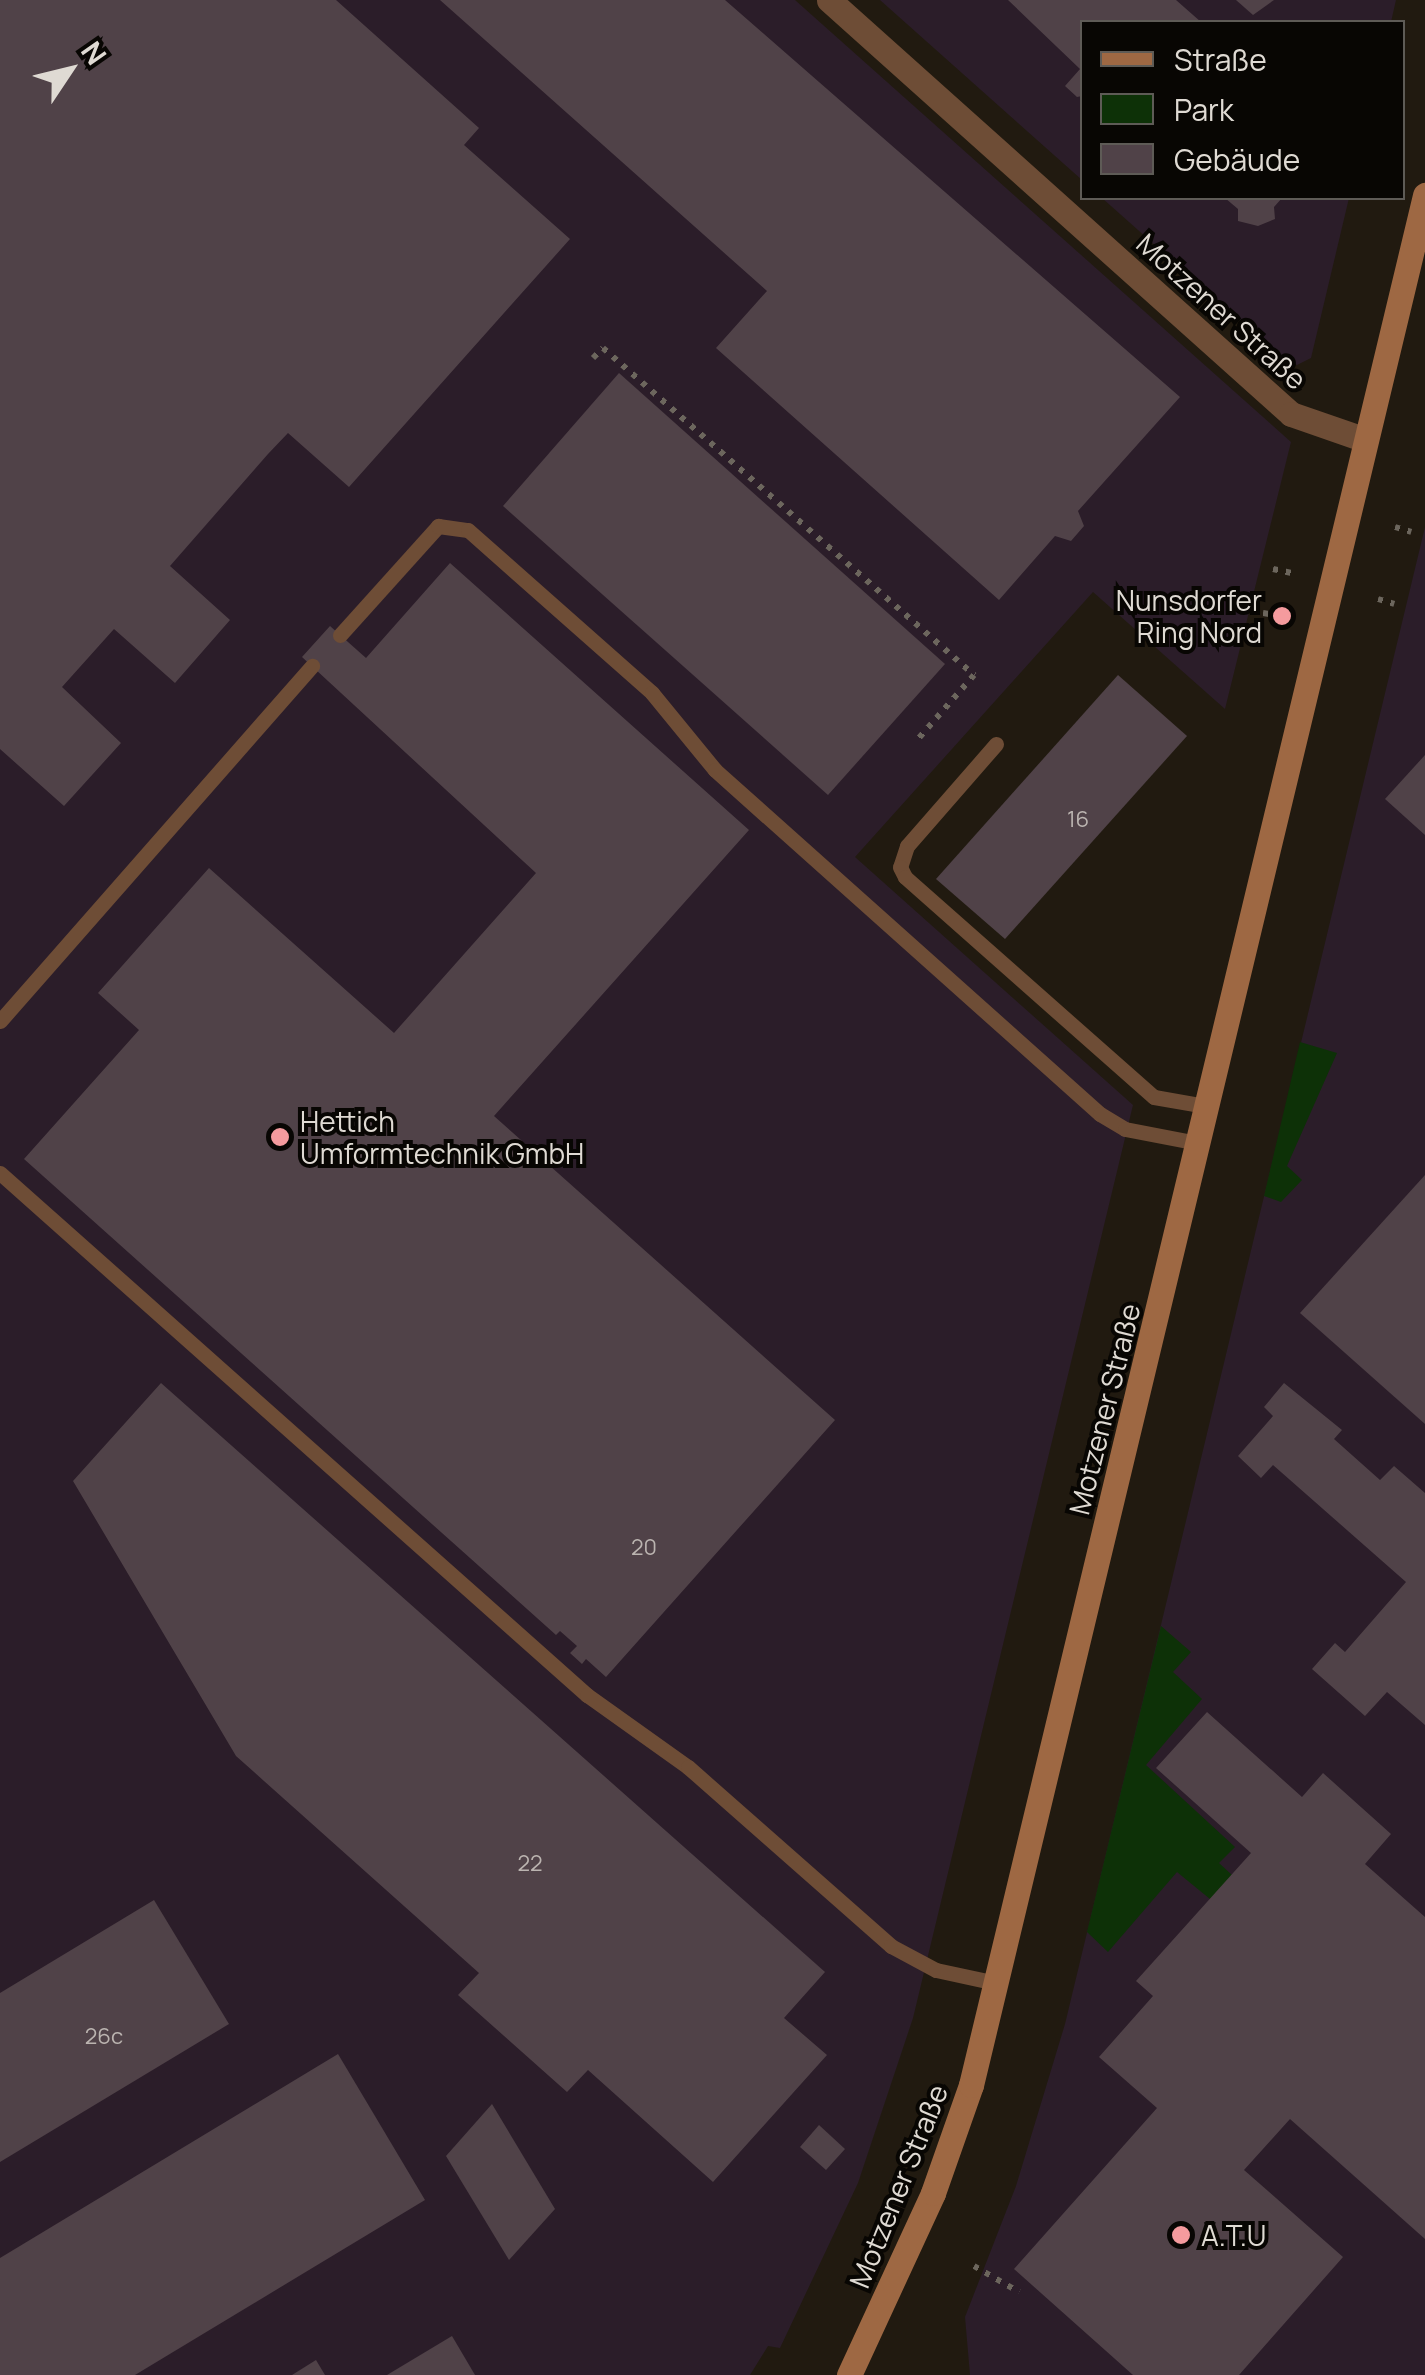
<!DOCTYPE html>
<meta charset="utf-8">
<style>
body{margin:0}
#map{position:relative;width:1425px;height:2375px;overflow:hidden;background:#211a10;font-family:Manrope,sans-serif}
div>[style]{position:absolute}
.industrial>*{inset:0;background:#2b1d29}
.green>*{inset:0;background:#0d3107}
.building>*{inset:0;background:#504248}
.path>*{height:6px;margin-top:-3px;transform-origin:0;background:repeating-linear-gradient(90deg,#6c665d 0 5px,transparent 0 13px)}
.lane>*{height:15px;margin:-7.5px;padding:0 7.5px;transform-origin:7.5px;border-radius:7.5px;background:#6e4d36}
.street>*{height:25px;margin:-12.5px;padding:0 12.5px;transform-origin:12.5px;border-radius:12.5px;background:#6e4d36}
.secondary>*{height:25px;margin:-12.5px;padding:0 12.5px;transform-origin:12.5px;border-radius:12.5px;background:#9e6843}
.dots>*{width:28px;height:28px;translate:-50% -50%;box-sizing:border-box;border:5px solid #080603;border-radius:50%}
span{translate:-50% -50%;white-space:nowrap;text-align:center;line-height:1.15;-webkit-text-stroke:8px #080603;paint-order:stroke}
.number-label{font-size:22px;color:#bbb4b0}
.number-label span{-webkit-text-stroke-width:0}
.street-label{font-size:28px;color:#dfdad3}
.poi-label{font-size:28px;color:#dfdad3}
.right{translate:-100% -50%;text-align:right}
.left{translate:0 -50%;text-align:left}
.legend{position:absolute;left:1080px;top:20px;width:325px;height:180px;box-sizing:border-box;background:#080603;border:2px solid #5e5b56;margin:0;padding:12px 18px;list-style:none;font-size:30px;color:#dfdad3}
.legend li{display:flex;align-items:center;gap:20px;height:50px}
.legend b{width:50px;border:2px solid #5e5b56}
.north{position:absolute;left:20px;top:20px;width:100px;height:100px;-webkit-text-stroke:8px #080603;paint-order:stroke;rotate:55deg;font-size:28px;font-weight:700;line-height:40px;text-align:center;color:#dfdad3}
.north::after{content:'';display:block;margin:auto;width:35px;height:45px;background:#dfdad3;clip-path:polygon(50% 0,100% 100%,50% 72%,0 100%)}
</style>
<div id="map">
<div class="industrial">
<i style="clip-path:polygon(0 0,795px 0,1291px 442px,1225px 709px,1093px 592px,855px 857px,1133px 1105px,913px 2018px,858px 2183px,780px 2348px,768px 2346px,750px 2375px,0 2375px)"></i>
<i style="clip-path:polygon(880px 0,1396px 0,1391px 22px,1082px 22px,1082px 180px)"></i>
<i style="clip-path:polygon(1102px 198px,1349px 198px,1311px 358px,1297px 365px,1283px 359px)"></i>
<i style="clip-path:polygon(1425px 527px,1425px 2375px,970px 2375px,965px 2317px,1016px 2186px,1065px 2024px)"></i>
</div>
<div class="green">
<i style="clip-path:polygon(1300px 1042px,1337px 1053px,1287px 1166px,1302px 1180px,1281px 1202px,1264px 1196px)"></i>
<i style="clip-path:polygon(1161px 1626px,1191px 1652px,1173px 1672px,1202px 1699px,1146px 1765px,1235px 1847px,1219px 1863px,1232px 1875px,1210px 1899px,1177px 1872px,1108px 1952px,1087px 1932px)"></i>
</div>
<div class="building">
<i style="clip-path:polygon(0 0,336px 0,479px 128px,464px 145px,570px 239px,349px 487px,288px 433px,268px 454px,170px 566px,230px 620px,175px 683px,114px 629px,62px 687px,121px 743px,64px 806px,0 749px)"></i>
<i style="clip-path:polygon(440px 0,725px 0,1180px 397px,1078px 511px,1084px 526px,1071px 541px,1055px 536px,999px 600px,716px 348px,767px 291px)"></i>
<i style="clip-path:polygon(1008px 0,1176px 0,1201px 22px,1082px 22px,1082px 96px,1077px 97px,1065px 86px,1080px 69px)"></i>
<i style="clip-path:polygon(1236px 0,1274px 0,1253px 15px)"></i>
<i style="clip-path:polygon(1225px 198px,1282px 198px,1274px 207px,1275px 219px,1258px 226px,1238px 221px,1238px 209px)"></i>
<i style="clip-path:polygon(619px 373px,945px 664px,828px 795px,503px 506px)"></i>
<i style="clip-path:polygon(450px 563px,749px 830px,494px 1116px,835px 1420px,606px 1677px,586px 1659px,582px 1664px,570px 1653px,577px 1646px,560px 1631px,556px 1635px,24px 1159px,139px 1030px,98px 993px,209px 868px,394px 1033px,536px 873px,302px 657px,330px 626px,366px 658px)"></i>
<i style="clip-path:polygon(1118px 675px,1187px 736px,1005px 939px,936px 879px)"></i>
<i style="clip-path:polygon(1425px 755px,1425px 835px,1385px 799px)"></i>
<i style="clip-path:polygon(1425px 1175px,1425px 1424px,1300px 1313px)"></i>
<i style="clip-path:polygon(161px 1383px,825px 1972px,784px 2018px,827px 2055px,713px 2182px,588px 2070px,567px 2092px,458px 1995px,479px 1973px,236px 1756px,73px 1481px)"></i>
<i style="clip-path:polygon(1284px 1383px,1342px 1430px,1334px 1439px,1380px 1480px,1394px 1466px,1425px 1493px,1425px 1725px,1387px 1692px,1365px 1716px,1312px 1669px,1335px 1643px,1345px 1652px,1406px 1582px,1273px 1465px,1261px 1478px,1238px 1456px,1273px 1416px,1264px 1407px)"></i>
<i style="clip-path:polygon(1207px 1712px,1302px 1797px,1323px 1773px,1391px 1834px,1365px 1864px,1425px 1917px,1425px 2239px,1290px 2119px,1244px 2170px,1343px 2257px,1239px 2375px,1133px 2375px,1014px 2269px,1157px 2108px,1099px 2057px,1153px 1996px,1136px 1981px,1251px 1853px,1156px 1768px)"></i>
<i style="clip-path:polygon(154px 1900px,229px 2024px,0 2162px,0 1993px)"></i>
<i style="clip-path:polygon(338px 2054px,425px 2200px,135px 2375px,0 2375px,0 2258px)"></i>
<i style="clip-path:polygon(492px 2104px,555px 2209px,509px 2260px,446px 2156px)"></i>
<i style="clip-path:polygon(819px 2125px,845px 2149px,826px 2170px,800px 2147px)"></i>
<i style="clip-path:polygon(452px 2336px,475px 2375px,387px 2375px)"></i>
<i style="clip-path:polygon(316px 2360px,325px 2375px,292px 2375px)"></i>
</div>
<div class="path">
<i style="left:593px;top:358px;width:14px;rotate:-45deg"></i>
<i style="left:603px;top:348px;width:495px;rotate:41.4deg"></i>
<i style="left:974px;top:675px;width:86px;rotate:131.2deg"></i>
<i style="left:1395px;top:527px;width:17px;rotate:17deg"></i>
<i style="left:1273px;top:569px;width:19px;rotate:12deg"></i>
<i style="left:1378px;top:599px;width:17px;rotate:17deg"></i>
<i style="left:1263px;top:613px;width:19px;rotate:9deg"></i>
<i style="left:974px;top:2266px;width:52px;rotate:30deg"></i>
</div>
<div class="lane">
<i style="left:340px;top:635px;width:147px;rotate:-48deg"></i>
<i style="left:438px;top:526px;width:30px;rotate:8deg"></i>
<i style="left:468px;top:530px;width:246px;rotate:41.5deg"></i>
<i style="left:652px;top:693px;width:99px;rotate:50.7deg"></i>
<i style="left:715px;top:770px;width:516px;rotate:41.78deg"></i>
<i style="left:1100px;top:1114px;width:29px;rotate:31deg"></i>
<i style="left:1125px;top:1129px;width:74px;rotate:10.9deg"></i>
<i style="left:996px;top:744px;width:135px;rotate:131.1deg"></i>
<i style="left:907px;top:846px;width:22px;rotate:108deg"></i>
<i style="left:900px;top:867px;width:11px;rotate:63deg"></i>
<i style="left:905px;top:877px;width:332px;rotate:41.5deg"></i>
<i style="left:1154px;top:1097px;width:53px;rotate:9.8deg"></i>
<i style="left:0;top:1021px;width:473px;rotate:-48.7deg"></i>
<i style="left:0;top:1173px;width:786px;rotate:41.65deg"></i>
<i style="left:587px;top:1695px;width:124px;rotate:35.5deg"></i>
<i style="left:688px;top:1767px;width:271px;rotate:41.4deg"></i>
<i style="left:891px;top:1946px;width:51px;rotate:28.1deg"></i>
<i style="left:936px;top:1970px;width:61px;rotate:12.2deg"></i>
</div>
<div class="street">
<i style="left:829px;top:0;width:620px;rotate:41.86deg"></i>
<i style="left:1291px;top:414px;width:79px;rotate:19.1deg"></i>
</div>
<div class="secondary">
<i style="left:849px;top:2375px;width:200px;rotate:-65.2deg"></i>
<i style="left:933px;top:2193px;width:114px;rotate:-70.6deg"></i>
<i style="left:971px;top:2085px;width:1944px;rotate:-76.49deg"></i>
</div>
<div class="dots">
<i style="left:1282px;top:616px;background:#f59b9e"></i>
<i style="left:280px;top:1137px;background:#f59b9e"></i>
<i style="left:1181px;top:2235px;background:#f59b9e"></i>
</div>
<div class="number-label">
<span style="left:1078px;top:820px">16</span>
<span style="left:644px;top:1548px">20</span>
<span style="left:530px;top:1864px">22</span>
<span style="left:104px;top:2037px">26c</span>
</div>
<div class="street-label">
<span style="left:1222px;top:311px;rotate:42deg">Motzener Straße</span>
<span style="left:1104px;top:1409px;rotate:-76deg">Motzener Straße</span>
<span style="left:898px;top:2186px;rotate:-68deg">Motzener Straße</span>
</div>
<div class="poi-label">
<span class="right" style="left:1262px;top:616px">Nunsdorfer<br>Ring Nord</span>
<span class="left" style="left:300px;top:1137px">Hettich<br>Umformtechnik GmbH</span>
<span class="left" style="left:1201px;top:2235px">A.T.U</span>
</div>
<ul class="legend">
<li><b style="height:12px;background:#9e6843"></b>Straße</li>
<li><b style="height:28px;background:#0d3107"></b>Park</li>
<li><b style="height:28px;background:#504248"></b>Gebäude</li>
</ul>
<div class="north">N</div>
</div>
